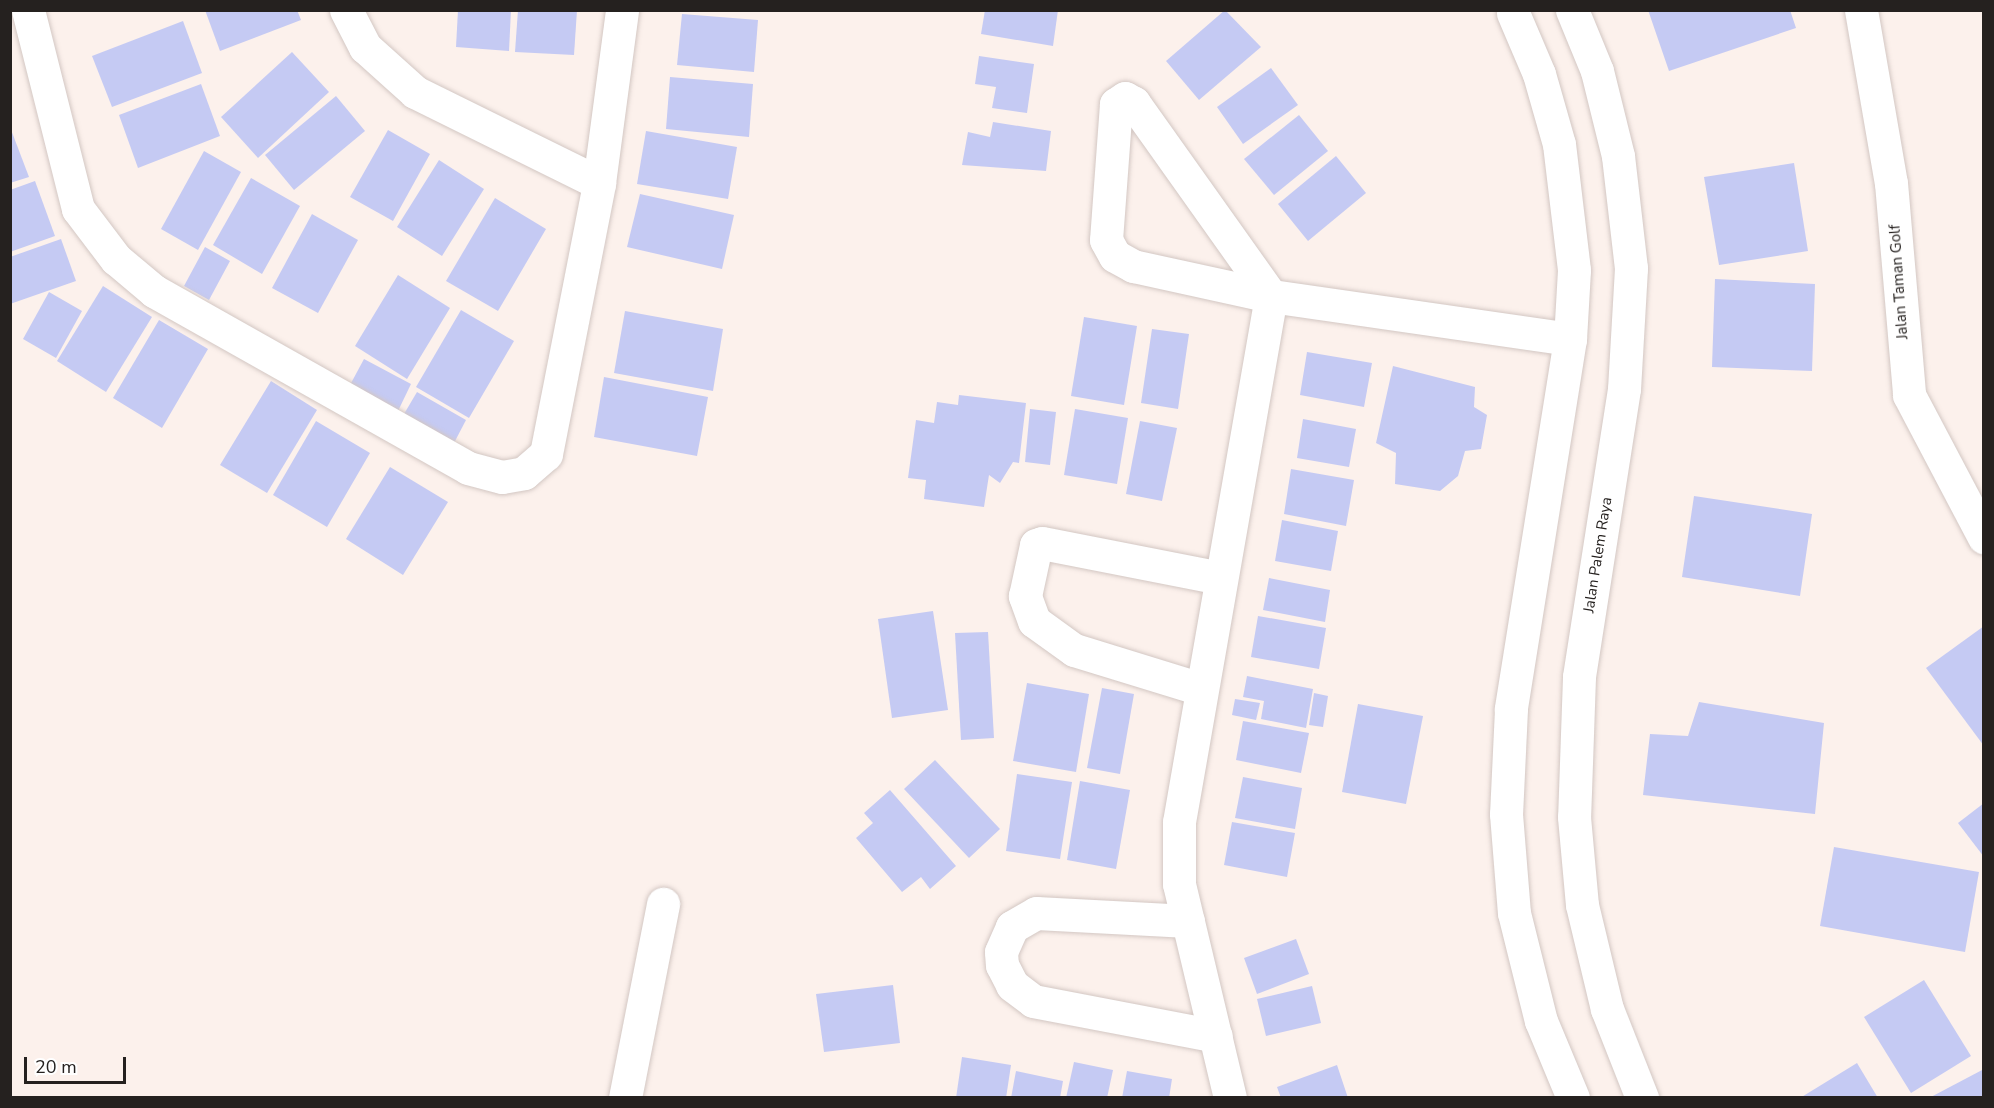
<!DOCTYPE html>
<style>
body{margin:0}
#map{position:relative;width:1994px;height:1108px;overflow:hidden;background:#fcf1ec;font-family:"Nunito Sans",sans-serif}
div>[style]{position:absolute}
.building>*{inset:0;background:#c5caf3}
.roads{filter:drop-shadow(0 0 2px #d3c7c3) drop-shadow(0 0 2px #d3c7c3)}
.minor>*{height:33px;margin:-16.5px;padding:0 16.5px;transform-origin:16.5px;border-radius:16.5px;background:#fff}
.tertiary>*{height:33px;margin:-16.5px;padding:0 16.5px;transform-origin:16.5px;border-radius:16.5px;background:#fff}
span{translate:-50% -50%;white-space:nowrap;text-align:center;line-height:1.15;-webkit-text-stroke:6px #fff;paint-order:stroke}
.street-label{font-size:15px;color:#25211f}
.frame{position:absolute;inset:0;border:12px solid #25211f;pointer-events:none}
.scale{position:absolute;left:24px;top:1057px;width:102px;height:27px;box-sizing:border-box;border:3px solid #25211f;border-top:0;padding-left:8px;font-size:18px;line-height:21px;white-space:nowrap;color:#25211f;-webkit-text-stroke:4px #fff;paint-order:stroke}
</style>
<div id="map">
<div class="building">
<i style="clip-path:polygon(205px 10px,297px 10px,301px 20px,220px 51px)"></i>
<i style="clip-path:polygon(458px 10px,511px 10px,509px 51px,456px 47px)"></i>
<i style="clip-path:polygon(518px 10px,577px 10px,574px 55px,515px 52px)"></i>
<i style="clip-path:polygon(985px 10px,1058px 10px,1053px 46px,981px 34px)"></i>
<i style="clip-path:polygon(1225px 10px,1261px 47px,1199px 100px,1166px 61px)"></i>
<i style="clip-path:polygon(1648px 10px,1790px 10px,1796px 28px,1669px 71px)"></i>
<i style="clip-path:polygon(682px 14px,758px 20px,754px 72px,677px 65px)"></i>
<i style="clip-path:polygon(183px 21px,202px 73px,112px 107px,92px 56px)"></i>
<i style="clip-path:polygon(292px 52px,329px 92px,258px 158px,221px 117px)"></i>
<i style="clip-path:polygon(979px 56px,1034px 64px,1027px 113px,992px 108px,996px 87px,975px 84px)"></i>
<i style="clip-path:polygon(1271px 68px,1298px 105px,1243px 144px,1217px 107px)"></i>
<i style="clip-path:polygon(670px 77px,753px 84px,749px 137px,666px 129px)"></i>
<i style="clip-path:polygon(201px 84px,220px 136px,138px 168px,119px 115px)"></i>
<i style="clip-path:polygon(336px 96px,365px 131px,294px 190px,265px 155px)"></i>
<i style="clip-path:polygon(1299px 115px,1328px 151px,1274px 195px,1244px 159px)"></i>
<i style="clip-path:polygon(993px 122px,1051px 131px,1046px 171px,962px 165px,968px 132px,990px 137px)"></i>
<i style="clip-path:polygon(10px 127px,29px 177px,10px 183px)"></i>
<i style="clip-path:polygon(388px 130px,430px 154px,393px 221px,350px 197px)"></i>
<i style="clip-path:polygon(646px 131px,737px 147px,728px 199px,637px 184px)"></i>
<i style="clip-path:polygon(204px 151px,241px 172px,198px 250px,161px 229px)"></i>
<i style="clip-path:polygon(1336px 156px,1366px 193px,1308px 241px,1278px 204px)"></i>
<i style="clip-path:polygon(439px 160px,484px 189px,442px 256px,397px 227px)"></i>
<i style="clip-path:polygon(1794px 163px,1808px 251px,1719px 265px,1704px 177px)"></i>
<i style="clip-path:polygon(251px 178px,300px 206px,262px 274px,213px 245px)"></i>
<i style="clip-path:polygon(35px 181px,55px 236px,10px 252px,10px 190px)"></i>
<i style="clip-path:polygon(640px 194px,734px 215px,722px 269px,627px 247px)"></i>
<i style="clip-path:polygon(495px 198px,546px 229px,498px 311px,446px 281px)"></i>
<i style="clip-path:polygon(312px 214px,358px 240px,318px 313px,272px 288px)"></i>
<i style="clip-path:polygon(61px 239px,76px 281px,10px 304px,10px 257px)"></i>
<i style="clip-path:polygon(205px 247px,230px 261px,209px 300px,184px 286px)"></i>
<i style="clip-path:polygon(398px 275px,450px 308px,407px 379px,355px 346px)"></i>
<i style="clip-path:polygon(1715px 279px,1815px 284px,1812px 371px,1712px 367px)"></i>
<i style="clip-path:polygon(103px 286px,152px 317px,106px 392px,57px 361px)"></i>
<i style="clip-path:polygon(49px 292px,82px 311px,56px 358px,23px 339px)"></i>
<i style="clip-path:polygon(461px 310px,514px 341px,469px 418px,416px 387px)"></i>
<i style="clip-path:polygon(625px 311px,723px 329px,713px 391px,614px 373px)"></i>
<i style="clip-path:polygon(1084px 317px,1137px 326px,1124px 405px,1071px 396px)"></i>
<i style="clip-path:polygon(159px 320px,208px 349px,162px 428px,113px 398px)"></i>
<i style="clip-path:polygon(1152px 329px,1189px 334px,1178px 409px,1141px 403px)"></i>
<i style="clip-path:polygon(1307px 352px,1372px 363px,1364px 407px,1300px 395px)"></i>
<i style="clip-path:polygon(364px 359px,411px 384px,398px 411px,350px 385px)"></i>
<i style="clip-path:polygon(1393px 366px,1475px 387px,1474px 407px,1487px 415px,1481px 449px,1465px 451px,1458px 476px,1440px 491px,1395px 484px,1396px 453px,1376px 443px)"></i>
<i style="clip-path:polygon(604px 377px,708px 397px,697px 456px,594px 437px)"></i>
<i style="clip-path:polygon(271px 381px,317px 410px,267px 493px,220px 465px)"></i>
<i style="clip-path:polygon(417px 392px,466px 420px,454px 443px,404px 414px)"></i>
<i style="clip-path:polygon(959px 395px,1026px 403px,1019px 463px,1013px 462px,1000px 483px,989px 475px,984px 507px,924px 499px,926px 480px,908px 478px,916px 420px,934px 423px,937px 402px,958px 405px)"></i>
<i style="clip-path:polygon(1030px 409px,1056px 412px,1050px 465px,1025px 462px)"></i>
<i style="clip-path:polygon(1075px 409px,1128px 418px,1117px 484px,1064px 475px)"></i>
<i style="clip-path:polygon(1303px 419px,1356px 429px,1349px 467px,1297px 458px)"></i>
<i style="clip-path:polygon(316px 421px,370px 453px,327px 527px,273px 495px)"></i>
<i style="clip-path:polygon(1140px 421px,1177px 428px,1162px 501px,1126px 494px)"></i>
<i style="clip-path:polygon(390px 467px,448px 502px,403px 575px,346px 539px)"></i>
<i style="clip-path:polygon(1291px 469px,1354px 480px,1346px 526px,1284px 514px)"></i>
<i style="clip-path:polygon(1694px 496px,1812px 514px,1800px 596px,1682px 577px)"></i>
<i style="clip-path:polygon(1282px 520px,1338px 531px,1331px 571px,1275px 561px)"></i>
<i style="clip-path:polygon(1269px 578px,1330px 590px,1325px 622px,1263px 610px)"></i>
<i style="clip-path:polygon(933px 611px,948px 710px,892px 718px,878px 619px)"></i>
<i style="clip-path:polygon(1258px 616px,1326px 628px,1319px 669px,1251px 657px)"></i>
<i style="clip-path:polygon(1984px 626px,1984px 746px,1926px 668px)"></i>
<i style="clip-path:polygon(988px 632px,994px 738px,961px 740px,955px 633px)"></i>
<i style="clip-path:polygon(1247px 676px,1313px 689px,1306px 728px,1261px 719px,1264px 701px,1243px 697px)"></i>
<i style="clip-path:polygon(1027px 683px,1089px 694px,1076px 772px,1013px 761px)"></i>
<i style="clip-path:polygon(1102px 688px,1134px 694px,1120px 774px,1087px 768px)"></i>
<i style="clip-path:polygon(1314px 693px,1328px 696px,1323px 727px,1309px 725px)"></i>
<i style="clip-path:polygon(1235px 699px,1260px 703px,1256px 720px,1232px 715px)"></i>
<i style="clip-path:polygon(1699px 702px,1824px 723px,1815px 814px,1643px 795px,1650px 734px,1688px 736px)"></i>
<i style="clip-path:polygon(1358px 704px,1423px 716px,1406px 804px,1342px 792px)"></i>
<i style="clip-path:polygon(1243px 721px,1309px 733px,1301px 773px,1236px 760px)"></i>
<i style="clip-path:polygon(935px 760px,1000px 829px,969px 858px,904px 789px)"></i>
<i style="clip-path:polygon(1017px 774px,1072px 782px,1060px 859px,1006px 851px)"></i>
<i style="clip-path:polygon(1243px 777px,1302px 788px,1295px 829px,1235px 818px)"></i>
<i style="clip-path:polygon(1080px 781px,1130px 790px,1116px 869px,1067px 860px)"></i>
<i style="clip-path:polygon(890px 790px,956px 866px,930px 889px,921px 877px,902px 892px,856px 838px,873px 823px,864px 813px)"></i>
<i style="clip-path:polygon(1984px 803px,1984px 857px,1958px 823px)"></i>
<i style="clip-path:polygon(1232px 822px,1295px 833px,1287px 877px,1224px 865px)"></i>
<i style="clip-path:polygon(1834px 847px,1979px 872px,1965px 952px,1820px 926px)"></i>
<i style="clip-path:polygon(1296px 939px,1309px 974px,1257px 994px,1244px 958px)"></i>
<i style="clip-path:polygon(1924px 980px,1971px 1056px,1911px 1093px,1864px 1017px)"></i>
<i style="clip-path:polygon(893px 985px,900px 1043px,824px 1052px,816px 994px)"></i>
<i style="clip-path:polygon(1312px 986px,1321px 1023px,1266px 1036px,1257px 999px)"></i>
<i style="clip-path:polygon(962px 1057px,1011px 1065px,1006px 1098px,956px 1098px)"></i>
<i style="clip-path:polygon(1074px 1062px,1113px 1070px,1107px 1098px,1066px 1098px)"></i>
<i style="clip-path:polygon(1857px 1063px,1878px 1098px,1800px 1098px)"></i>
<i style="clip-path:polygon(1337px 1065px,1348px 1098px,1281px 1098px,1277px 1087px)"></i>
<i style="clip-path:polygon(1984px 1069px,1984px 1098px,1929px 1098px)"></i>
<i style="clip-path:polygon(1016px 1071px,1063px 1081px,1060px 1098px,1011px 1098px)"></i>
<i style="clip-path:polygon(1127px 1071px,1172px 1079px,1169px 1098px,1122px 1098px)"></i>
</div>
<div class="roads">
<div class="minor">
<i style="left:28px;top:10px;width:205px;rotate:75.9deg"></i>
<i style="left:78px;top:209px;width:63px;rotate:52.8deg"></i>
<i style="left:116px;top:259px;width:50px;rotate:40.1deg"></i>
<i style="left:154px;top:291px;width:360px;rotate:29.4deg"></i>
<i style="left:468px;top:468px;width:35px;rotate:15deg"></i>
<i style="left:502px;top:477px;width:22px;rotate:-10deg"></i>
<i style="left:524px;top:473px;width:29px;rotate:-41deg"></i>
<i style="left:546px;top:454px;width:276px;rotate:-78.9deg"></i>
<i style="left:599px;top:183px;width:175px;rotate:-82.4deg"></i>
<i style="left:346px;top:10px;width:42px;rotate:62.8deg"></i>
<i style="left:365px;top:47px;width:67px;rotate:42deg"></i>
<i style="left:415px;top:92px;width:205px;rotate:26.3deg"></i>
<i style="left:1861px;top:10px;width:176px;rotate:80.2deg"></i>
<i style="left:1891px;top:183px;width:213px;rotate:85.1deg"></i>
<i style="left:1909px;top:395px;width:161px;rotate:62.2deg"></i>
<i style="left:1201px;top:689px;width:133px;rotate:-162.9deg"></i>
<i style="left:1074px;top:650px;width:49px;rotate:-144.1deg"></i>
<i style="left:1034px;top:621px;width:27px;rotate:-110deg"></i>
<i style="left:1025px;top:596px;width:52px;rotate:-77.8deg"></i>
<i style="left:1036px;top:545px;width:6px;rotate:-18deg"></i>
<i style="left:1042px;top:543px;width:182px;rotate:11.1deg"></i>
<i style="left:1188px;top:921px;width:152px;rotate:-177deg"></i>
<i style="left:1036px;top:913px;width:28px;rotate:150deg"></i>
<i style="left:1012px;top:927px;width:27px;rotate:114deg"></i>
<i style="left:1001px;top:952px;width:13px;rotate:86deg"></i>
<i style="left:1002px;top:965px;width:22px;rotate:63deg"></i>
<i style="left:1012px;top:985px;width:26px;rotate:37deg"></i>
<i style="left:1033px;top:1001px;width:186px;rotate:10.8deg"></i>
<i style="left:625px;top:1098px;width:198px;rotate:-78.9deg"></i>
<i style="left:1230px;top:1098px;width:220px;rotate:-103.4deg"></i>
<i style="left:1179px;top:884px;width:62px;rotate:-90deg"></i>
<i style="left:1179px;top:822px;width:534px;rotate:-80.08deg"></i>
<i style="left:1271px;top:296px;width:237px;rotate:-125.4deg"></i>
<i style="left:1134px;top:103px;width:10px;rotate:-151deg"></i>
<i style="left:1125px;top:98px;width:11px;rotate:146deg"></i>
<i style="left:1116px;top:104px;width:136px;rotate:94.2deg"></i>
<i style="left:1106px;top:240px;width:18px;rotate:61deg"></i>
<i style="left:1115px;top:256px;width:21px;rotate:29deg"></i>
<i style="left:1133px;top:266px;width:141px;rotate:12.3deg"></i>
<i style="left:1271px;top:296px;width:302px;rotate:8.2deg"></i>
</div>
<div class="tertiary">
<i style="left:1572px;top:10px;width:66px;rotate:67.7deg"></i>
<i style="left:1597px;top:71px;width:88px;rotate:76.1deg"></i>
<i style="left:1618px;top:156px;width:113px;rotate:83.4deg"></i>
<i style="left:1631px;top:268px;width:121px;rotate:93.3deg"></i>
<i style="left:1624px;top:389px;width:291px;rotate:98.9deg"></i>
<i style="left:1579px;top:677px;width:140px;rotate:92deg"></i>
<i style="left:1574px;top:817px;width:88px;rotate:84.8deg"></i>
<i style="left:1582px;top:905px;width:107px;rotate:76.5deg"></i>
<i style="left:1607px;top:1009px;width:96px;rotate:68.5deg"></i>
<i style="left:1513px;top:13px;width:66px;rotate:66.9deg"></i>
<i style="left:1539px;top:74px;width:73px;rotate:74.1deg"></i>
<i style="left:1559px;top:144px;width:127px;rotate:83.2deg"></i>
<i style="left:1574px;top:270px;width:69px;rotate:93.3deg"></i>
<i style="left:1570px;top:339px;width:375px;rotate:99.1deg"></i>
<i style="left:1511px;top:709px;width:105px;rotate:92.7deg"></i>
<i style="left:1506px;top:814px;width:99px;rotate:85.4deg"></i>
<i style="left:1514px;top:913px;width:111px;rotate:76deg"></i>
<i style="left:1541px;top:1021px;width:83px;rotate:67.4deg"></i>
</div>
</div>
<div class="street-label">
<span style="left:1899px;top:282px;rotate:-94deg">Jalan Taman Golf</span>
<span style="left:1598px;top:555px;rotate:-81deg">Jalan Palem Raya</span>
</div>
<div class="frame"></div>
<div class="scale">20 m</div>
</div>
